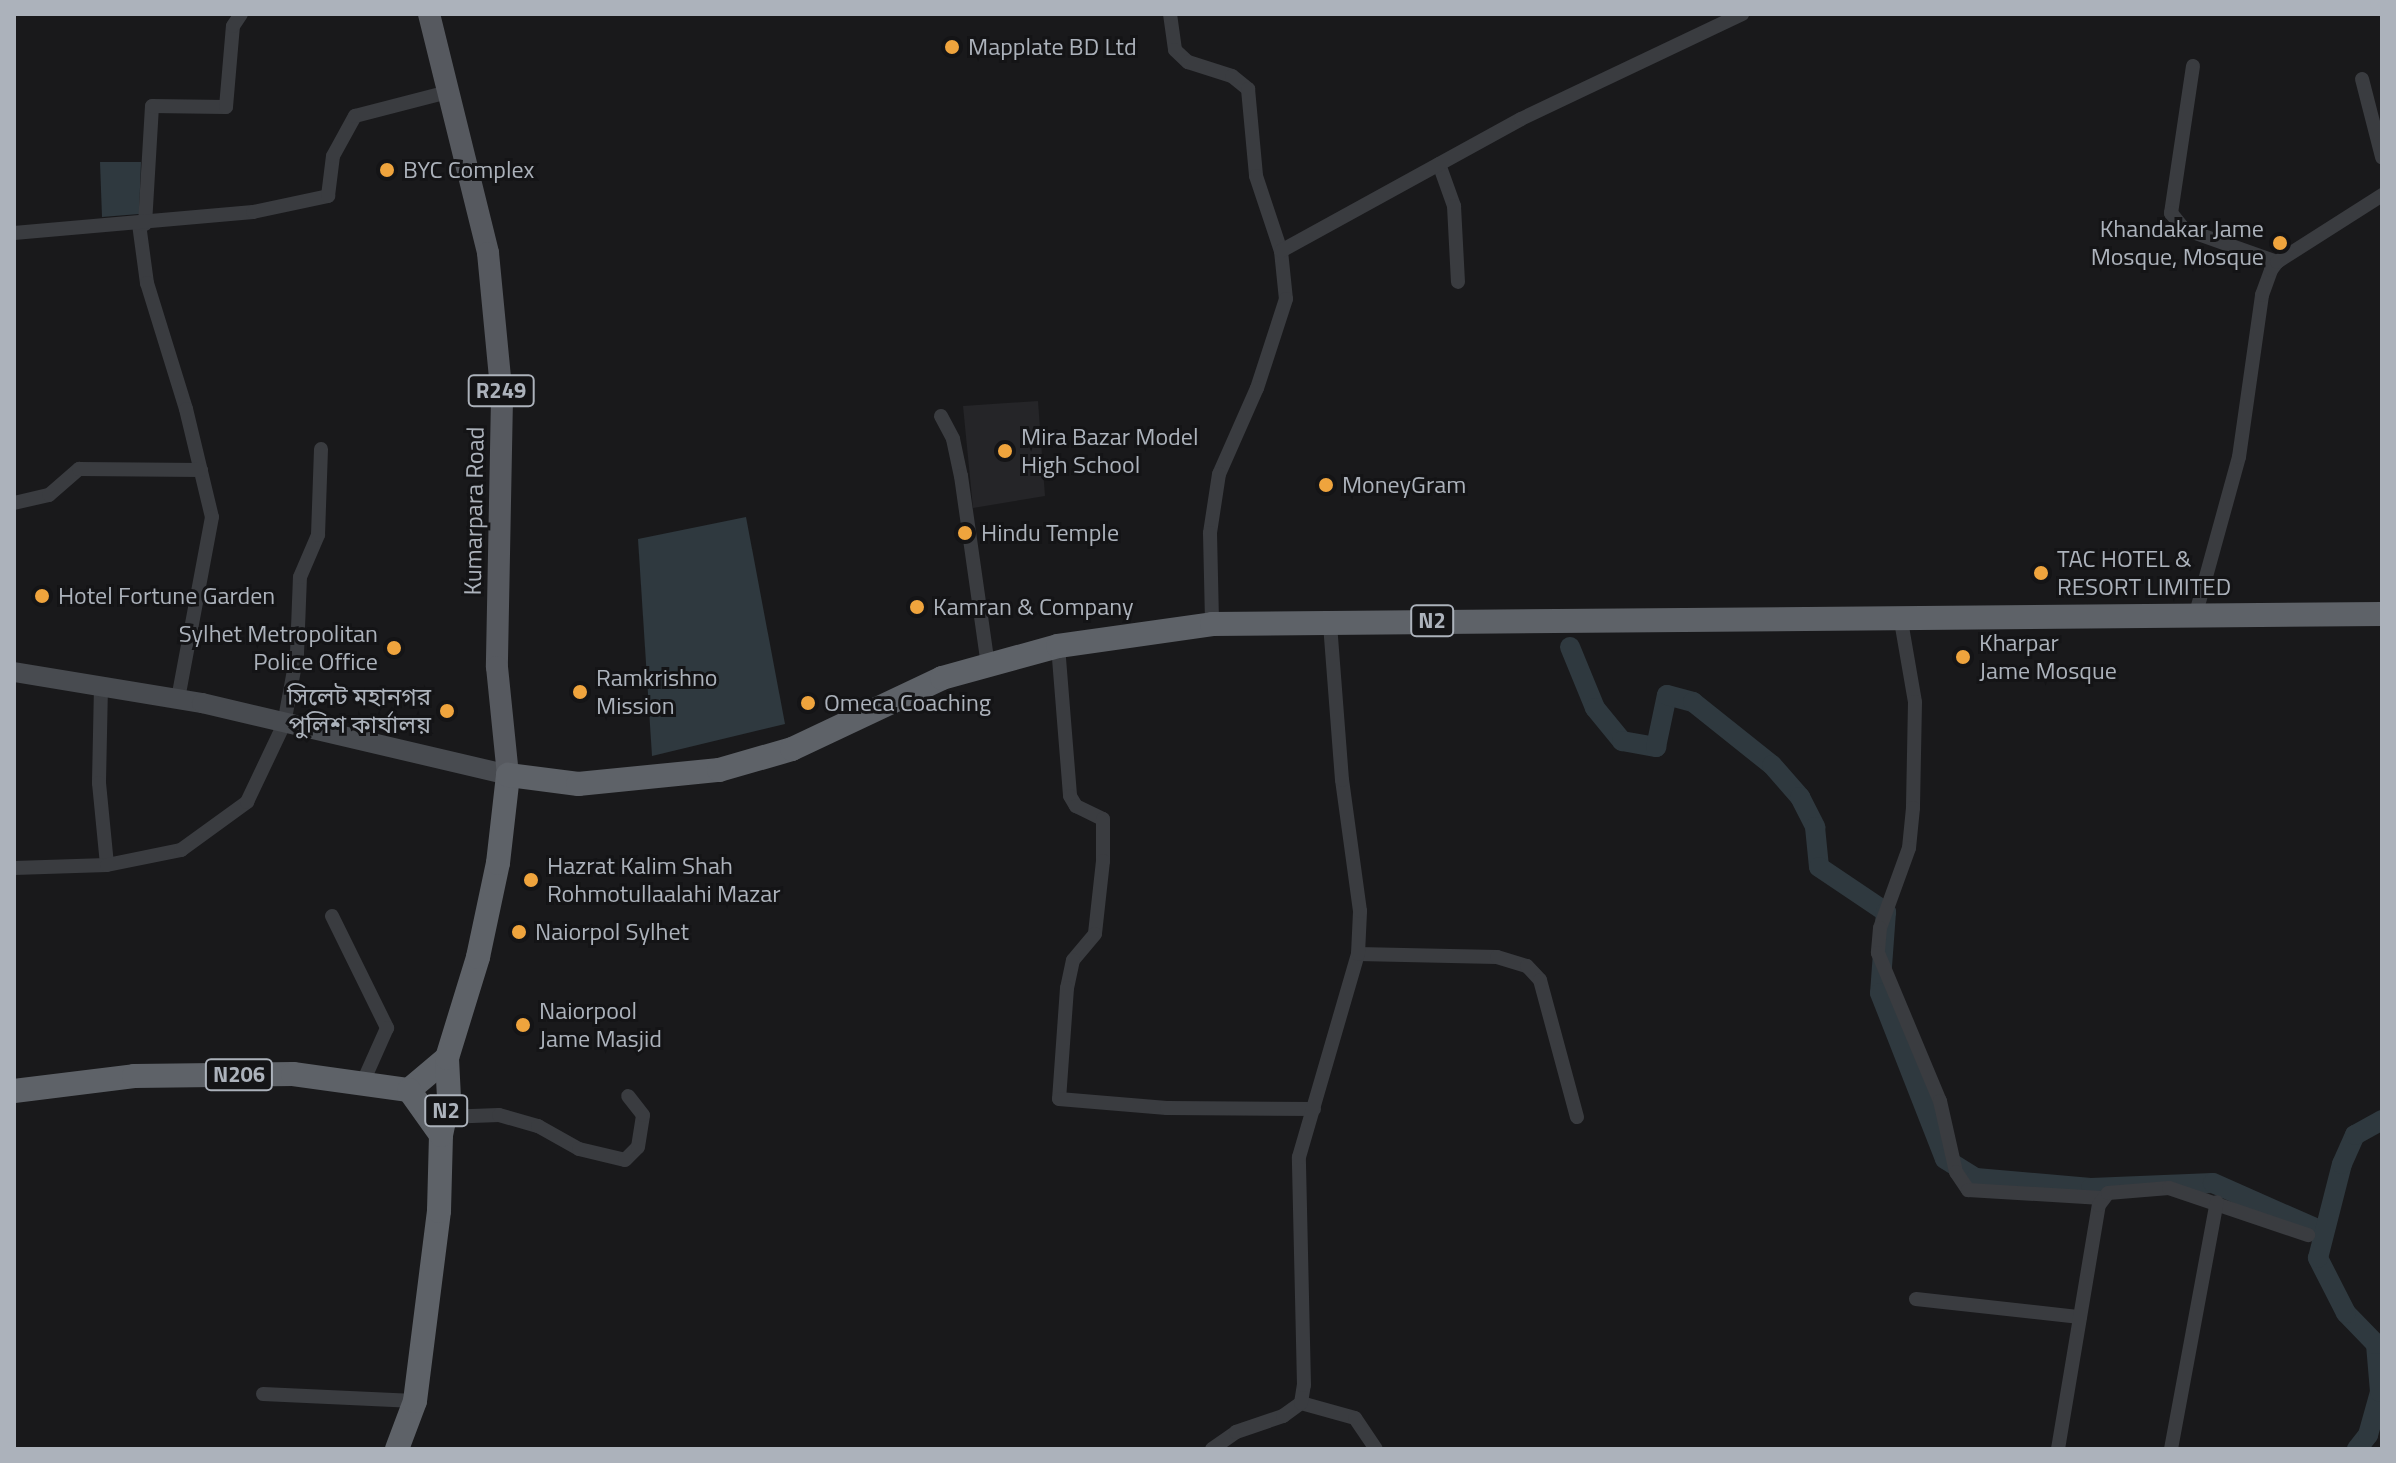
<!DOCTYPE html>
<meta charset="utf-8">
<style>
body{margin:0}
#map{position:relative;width:2396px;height:1463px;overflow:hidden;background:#19191b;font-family:"Titillium Web","Noto Sans Bengali",sans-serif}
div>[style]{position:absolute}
.built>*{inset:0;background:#252528}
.water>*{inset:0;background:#2f393f}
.canal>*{height:20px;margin:-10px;padding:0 10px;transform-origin:10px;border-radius:10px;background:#2f393f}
.minor>*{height:14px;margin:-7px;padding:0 7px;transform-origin:7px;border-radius:7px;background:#3a3c40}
.secondary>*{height:20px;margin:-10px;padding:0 10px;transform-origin:10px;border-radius:10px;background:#484b50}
.primary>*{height:22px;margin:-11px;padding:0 11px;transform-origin:11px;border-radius:11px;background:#56595f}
.trunk>*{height:24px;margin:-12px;padding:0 12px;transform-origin:12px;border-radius:12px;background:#5e6268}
.dots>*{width:22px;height:22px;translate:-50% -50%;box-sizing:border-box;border:4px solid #141416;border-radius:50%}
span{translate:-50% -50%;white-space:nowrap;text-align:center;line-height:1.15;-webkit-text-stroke:6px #141416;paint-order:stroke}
.shield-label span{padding:2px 6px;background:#141416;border:2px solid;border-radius:6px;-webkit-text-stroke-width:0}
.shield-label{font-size:22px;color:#acb2bb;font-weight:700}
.poi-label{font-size:24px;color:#acb2bb}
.left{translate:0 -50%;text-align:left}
.right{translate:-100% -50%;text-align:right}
.street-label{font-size:24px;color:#acb2bb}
.frame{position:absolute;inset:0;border:16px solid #acb2bb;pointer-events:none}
</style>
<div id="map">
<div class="built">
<i style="clip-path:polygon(1038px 401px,1045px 496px,973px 508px,963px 406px)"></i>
</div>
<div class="water">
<i style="clip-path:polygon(100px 162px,141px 162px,139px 214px,102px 217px)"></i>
<i style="clip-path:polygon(746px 517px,785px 724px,652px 756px,638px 539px)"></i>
</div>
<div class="canal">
<i style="left:1570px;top:647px;width:66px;rotate:67.7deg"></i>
<i style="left:1595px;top:708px;width:43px;rotate:50.7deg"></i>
<i style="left:1622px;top:741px;width:35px;rotate:10deg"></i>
<i style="left:1656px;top:747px;width:53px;rotate:-78.1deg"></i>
<i style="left:1667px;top:695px;width:27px;rotate:15deg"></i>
<i style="left:1693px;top:702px;width:101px;rotate:38.6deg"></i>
<i style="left:1772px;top:765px;width:43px;rotate:48.8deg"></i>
<i style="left:1800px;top:797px;width:34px;rotate:63deg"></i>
<i style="left:1815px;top:827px;width:40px;rotate:84.3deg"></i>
<i style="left:1819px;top:867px;width:81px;rotate:33.9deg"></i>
<i style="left:1886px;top:912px;width:81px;rotate:94.2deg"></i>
<i style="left:1880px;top:993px;width:178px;rotate:68.6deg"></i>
<i style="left:1945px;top:1159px;width:36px;rotate:32deg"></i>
<i style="left:1976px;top:1178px;width:115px;rotate:5deg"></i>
<i style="left:2091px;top:1188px;width:122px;rotate:-2.3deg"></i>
<i style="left:2213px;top:1183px;width:119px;rotate:23.8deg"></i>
<i style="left:2357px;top:1449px;width:18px;rotate:-52deg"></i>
<i style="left:2368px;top:1435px;width:45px;rotate:-74.4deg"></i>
<i style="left:2380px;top:1392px;width:48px;rotate:-94.8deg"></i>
<i style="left:2376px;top:1344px;width:43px;rotate:-134.1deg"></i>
<i style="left:2346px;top:1313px;width:62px;rotate:-117deg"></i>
<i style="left:2318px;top:1258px;width:97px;rotate:-75.7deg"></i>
<i style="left:2342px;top:1164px;width:32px;rotate:-66deg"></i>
<i style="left:2355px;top:1135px;width:31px;rotate:-29deg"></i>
</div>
<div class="minor">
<i style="left:1170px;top:14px;width:36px;rotate:82deg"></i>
<i style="left:1175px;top:50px;width:18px;rotate:43deg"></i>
<i style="left:1188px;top:62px;width:46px;rotate:17.7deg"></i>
<i style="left:1232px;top:76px;width:21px;rotate:39deg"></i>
<i style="left:1248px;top:89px;width:87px;rotate:84.7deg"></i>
<i style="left:1256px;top:176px;width:79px;rotate:71.6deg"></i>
<i style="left:1281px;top:251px;width:48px;rotate:84.1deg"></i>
<i style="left:1286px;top:299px;width:94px;rotate:108deg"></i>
<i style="left:1257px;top:388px;width:94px;rotate:113.8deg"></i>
<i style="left:1219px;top:474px;width:60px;rotate:98.7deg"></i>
<i style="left:1210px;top:533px;width:91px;rotate:88.7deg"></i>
<i style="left:2193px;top:66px;width:149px;rotate:98.5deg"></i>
<i style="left:2171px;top:213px;width:21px;rotate:51deg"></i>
<i style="left:2184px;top:229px;width:99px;rotate:19.5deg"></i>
<i style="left:2362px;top:79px;width:81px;rotate:75.6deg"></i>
<i style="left:1439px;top:164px;width:45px;rotate:70.3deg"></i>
<i style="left:1454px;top:206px;width:76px;rotate:87deg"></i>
<i style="left:139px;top:224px;width:60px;rotate:82.3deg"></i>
<i style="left:147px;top:283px;width:132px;rotate:72.8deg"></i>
<i style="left:186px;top:409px;width:111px;rotate:76.5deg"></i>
<i style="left:212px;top:517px;width:185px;rotate:100.6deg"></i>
<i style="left:145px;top:224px;width:118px;rotate:-86.6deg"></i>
<i style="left:152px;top:106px;width:74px;rotate:0.8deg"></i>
<i style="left:226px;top:107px;width:81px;rotate:-85.1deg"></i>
<i style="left:233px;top:26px;width:14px;rotate:-56deg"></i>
<i style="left:14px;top:233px;width:240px;rotate:-5deg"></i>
<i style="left:253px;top:212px;width:77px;rotate:-12deg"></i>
<i style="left:328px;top:196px;width:40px;rotate:-82.9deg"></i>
<i style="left:333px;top:156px;width:46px;rotate:-61.2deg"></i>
<i style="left:355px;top:116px;width:96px;rotate:-14.5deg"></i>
<i style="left:1281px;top:251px;width:274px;rotate:-28.8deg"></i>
<i style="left:1521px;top:119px;width:245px;rotate:-25.4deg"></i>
<i style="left:941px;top:416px;width:26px;rotate:62deg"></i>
<i style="left:953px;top:439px;width:38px;rotate:78deg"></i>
<i style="left:961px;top:476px;width:191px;rotate:81.9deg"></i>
<i style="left:14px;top:503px;width:36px;rotate:-13deg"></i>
<i style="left:49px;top:495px;width:40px;rotate:-41deg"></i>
<i style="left:79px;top:469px;width:122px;rotate:0.5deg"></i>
<i style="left:2196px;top:613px;width:162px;rotate:-74.6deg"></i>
<i style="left:2239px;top:457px;width:164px;rotate:-81.9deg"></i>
<i style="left:2262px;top:295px;width:27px;rotate:-70deg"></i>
<i style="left:2271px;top:270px;width:10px;rotate:-53deg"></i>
<i style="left:2277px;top:262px;width:125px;rotate:-32.5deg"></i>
<i style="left:1901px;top:621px;width:82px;rotate:80.2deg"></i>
<i style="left:1915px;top:702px;width:106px;rotate:91.1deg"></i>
<i style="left:1913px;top:808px;width:40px;rotate:95.7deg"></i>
<i style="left:1909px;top:848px;width:85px;rotate:109.9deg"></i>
<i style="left:1880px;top:928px;width:25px;rotate:95deg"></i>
<i style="left:1878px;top:953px;width:160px;rotate:67.3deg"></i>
<i style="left:1940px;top:1101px;width:73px;rotate:77.3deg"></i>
<i style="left:1956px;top:1172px;width:22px;rotate:56deg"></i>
<i style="left:1968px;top:1190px;width:134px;rotate:3.4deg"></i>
<i style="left:1058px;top:646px;width:150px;rotate:85.4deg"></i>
<i style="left:1070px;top:796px;width:12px;rotate:59deg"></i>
<i style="left:1076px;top:806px;width:30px;rotate:26deg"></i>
<i style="left:1103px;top:819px;width:42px;rotate:90deg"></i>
<i style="left:1103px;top:861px;width:73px;rotate:96.3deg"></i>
<i style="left:1095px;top:934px;width:34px;rotate:130deg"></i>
<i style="left:1073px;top:960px;width:29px;rotate:102deg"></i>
<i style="left:1067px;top:988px;width:111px;rotate:94.1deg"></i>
<i style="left:1059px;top:1099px;width:108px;rotate:4.8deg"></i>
<i style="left:1167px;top:1108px;width:147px;rotate:0.4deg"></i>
<i style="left:101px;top:686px;width:97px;rotate:91.2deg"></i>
<i style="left:99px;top:783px;width:82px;rotate:84.4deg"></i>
<i style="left:14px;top:868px;width:93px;rotate:-1.8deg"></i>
<i style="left:107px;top:865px;width:76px;rotate:-11.5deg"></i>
<i style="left:181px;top:850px;width:82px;rotate:-36deg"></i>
<i style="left:247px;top:802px;width:86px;rotate:-64.6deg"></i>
<i style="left:284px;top:724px;width:71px;rotate:-79.5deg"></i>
<i style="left:297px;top:654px;width:77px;rotate:-87.8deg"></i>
<i style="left:300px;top:577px;width:46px;rotate:-66.8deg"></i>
<i style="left:318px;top:535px;width:86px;rotate:-88deg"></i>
<i style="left:332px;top:916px;width:125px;rotate:63.8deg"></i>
<i style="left:387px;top:1028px;width:59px;rotate:114deg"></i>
<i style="left:1358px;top:954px;width:139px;rotate:1.2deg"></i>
<i style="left:1497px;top:957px;width:31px;rotate:17deg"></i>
<i style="left:1527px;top:966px;width:19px;rotate:47deg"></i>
<i style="left:1540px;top:980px;width:142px;rotate:74.9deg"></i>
<i style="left:445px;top:1117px;width:54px;rotate:-2.1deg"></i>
<i style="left:499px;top:1115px;width:41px;rotate:15.8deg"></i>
<i style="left:538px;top:1126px;width:47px;rotate:29.3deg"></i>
<i style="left:579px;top:1149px;width:47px;rotate:13.4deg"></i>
<i style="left:625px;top:1160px;width:18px;rotate:-45deg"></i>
<i style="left:638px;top:1147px;width:32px;rotate:-81deg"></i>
<i style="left:643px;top:1115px;width:24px;rotate:-128deg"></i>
<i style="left:1916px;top:1299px;width:165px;rotate:6.3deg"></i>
<i style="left:263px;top:1394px;width:152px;rotate:2.6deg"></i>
<i style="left:1301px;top:1403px;width:56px;rotate:15.5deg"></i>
<i style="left:1355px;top:1418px;width:37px;rotate:56deg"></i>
<i style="left:1212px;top:1449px;width:29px;rotate:-35deg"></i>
<i style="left:1236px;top:1432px;width:50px;rotate:-18.8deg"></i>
<i style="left:1283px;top:1416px;width:22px;rotate:-36deg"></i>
<i style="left:1301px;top:1403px;width:18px;rotate:-81deg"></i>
<i style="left:1304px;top:1385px;width:228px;rotate:-91.3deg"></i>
<i style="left:1299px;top:1157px;width:211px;rotate:-73.8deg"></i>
<i style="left:1358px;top:954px;width:43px;rotate:-87.3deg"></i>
<i style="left:1360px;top:911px;width:132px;rotate:-97.8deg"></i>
<i style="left:1342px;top:780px;width:156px;rotate:-94.4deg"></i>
<i style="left:2058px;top:1449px;width:247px;rotate:-80.5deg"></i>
<i style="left:2099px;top:1205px;width:15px;rotate:-53deg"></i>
<i style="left:2108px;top:1193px;width:61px;rotate:-4.7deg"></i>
<i style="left:2169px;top:1188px;width:147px;rotate:18.7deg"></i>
<i style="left:2171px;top:1449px;width:251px;rotate:-79.5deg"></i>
</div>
<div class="secondary">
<i style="left:14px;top:672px;width:191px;rotate:9.4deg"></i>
<i style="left:202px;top:703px;width:314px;rotate:13.2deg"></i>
</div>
<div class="primary">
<i style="left:429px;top:14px;width:246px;rotate:76.1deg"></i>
<i style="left:488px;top:253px;width:146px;rotate:84.5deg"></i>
<i style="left:502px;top:398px;width:269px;rotate:91.1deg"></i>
<i style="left:497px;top:667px;width:109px;rotate:84.2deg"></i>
</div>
<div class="trunk">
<i style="left:409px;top:1090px;width:50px;rotate:-40.1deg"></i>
<i style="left:14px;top:1091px;width:121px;rotate:-7.1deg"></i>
<i style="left:134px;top:1076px;width:159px;rotate:-0.7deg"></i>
<i style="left:293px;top:1074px;width:117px;rotate:7.9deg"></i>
<i style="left:409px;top:1090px;width:55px;rotate:54.6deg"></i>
<i style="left:397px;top:1449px;width:51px;rotate:-69.4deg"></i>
<i style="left:415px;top:1401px;width:192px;rotate:-82.8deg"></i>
<i style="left:439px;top:1211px;width:76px;rotate:-88.5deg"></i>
<i style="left:441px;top:1135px;width:38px;rotate:-78deg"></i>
<i style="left:449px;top:1098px;width:40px;rotate:-92.9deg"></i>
<i style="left:447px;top:1058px;width:106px;rotate:-72.9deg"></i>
<i style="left:478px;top:957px;width:96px;rotate:-78deg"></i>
<i style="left:498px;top:863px;width:89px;rotate:-83.5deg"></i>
<i style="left:508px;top:775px;width:71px;rotate:7.3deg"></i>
<i style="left:578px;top:784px;width:142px;rotate:-5.7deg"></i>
<i style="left:719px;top:770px;width:76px;rotate:-16deg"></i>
<i style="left:792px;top:749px;width:166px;rotate:-25.3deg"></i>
<i style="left:942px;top:678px;width:120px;rotate:-15.4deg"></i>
<i style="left:1058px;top:646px;width:156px;rotate:-8.1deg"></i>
<i style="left:1212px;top:624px;width:1170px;rotate:-0.49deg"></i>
</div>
<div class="dots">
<i style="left:952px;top:47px;background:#efa43d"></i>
<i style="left:387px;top:170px;background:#efa43d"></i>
<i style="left:2280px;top:243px;background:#efa43d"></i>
<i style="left:1005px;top:451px;background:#efa43d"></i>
<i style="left:1326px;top:485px;background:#efa43d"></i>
<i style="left:965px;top:533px;background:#efa43d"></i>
<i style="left:2041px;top:573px;background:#efa43d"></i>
<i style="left:42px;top:596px;background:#efa43d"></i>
<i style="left:917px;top:607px;background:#efa43d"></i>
<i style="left:394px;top:648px;background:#efa43d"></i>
<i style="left:1963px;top:657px;background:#efa43d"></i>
<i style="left:580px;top:692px;background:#efa43d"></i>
<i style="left:808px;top:703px;background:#efa43d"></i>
<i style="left:447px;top:711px;background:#efa43d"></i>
<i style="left:531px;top:880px;background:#efa43d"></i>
<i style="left:519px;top:932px;background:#efa43d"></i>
<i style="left:523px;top:1025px;background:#efa43d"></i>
</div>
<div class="shield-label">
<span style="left:501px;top:391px">R249</span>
<span style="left:1432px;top:621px">N2</span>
<span style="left:239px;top:1075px">N206</span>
<span style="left:446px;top:1111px">N2</span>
</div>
<div class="poi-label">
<span class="left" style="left:968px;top:47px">Mapplate BD Ltd</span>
<span class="left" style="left:403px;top:170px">BYC Complex</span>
<span class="right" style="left:2264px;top:243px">Khandakar Jame<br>Mosque, Mosque</span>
<span class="left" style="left:1021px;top:451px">Mira Bazar Model<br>High School</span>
<span class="left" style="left:1342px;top:485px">MoneyGram</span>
<span class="left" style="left:981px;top:533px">Hindu Temple</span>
<span class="left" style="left:2057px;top:573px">TAC HOTEL &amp;<br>RESORT LIMITED</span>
<span class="left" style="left:58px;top:596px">Hotel Fortune Garden</span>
<span class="left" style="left:933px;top:607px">Kamran &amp; Company</span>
<span class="right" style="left:378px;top:648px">Sylhet Metropolitan<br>Police Office</span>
<span class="left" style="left:1979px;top:657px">Kharpar<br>Jame Mosque</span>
<span class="left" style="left:596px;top:692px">Ramkrishno<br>Mission</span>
<span class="right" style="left:431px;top:711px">সিলেট মহানগর<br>পুলিশ কার্যালয়</span>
<span class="left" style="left:824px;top:703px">Omeca Coaching</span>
<span class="left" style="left:547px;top:880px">Hazrat Kalim Shah<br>Rohmotullaalahi Mazar</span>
<span class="left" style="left:535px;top:932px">Naiorpol Sylhet</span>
<span class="left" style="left:539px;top:1025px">Naiorpool<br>Jame Masjid</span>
</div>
<div class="street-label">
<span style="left:474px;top:511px;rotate:-89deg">Kumarpara Road</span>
</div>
<div class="frame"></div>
</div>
